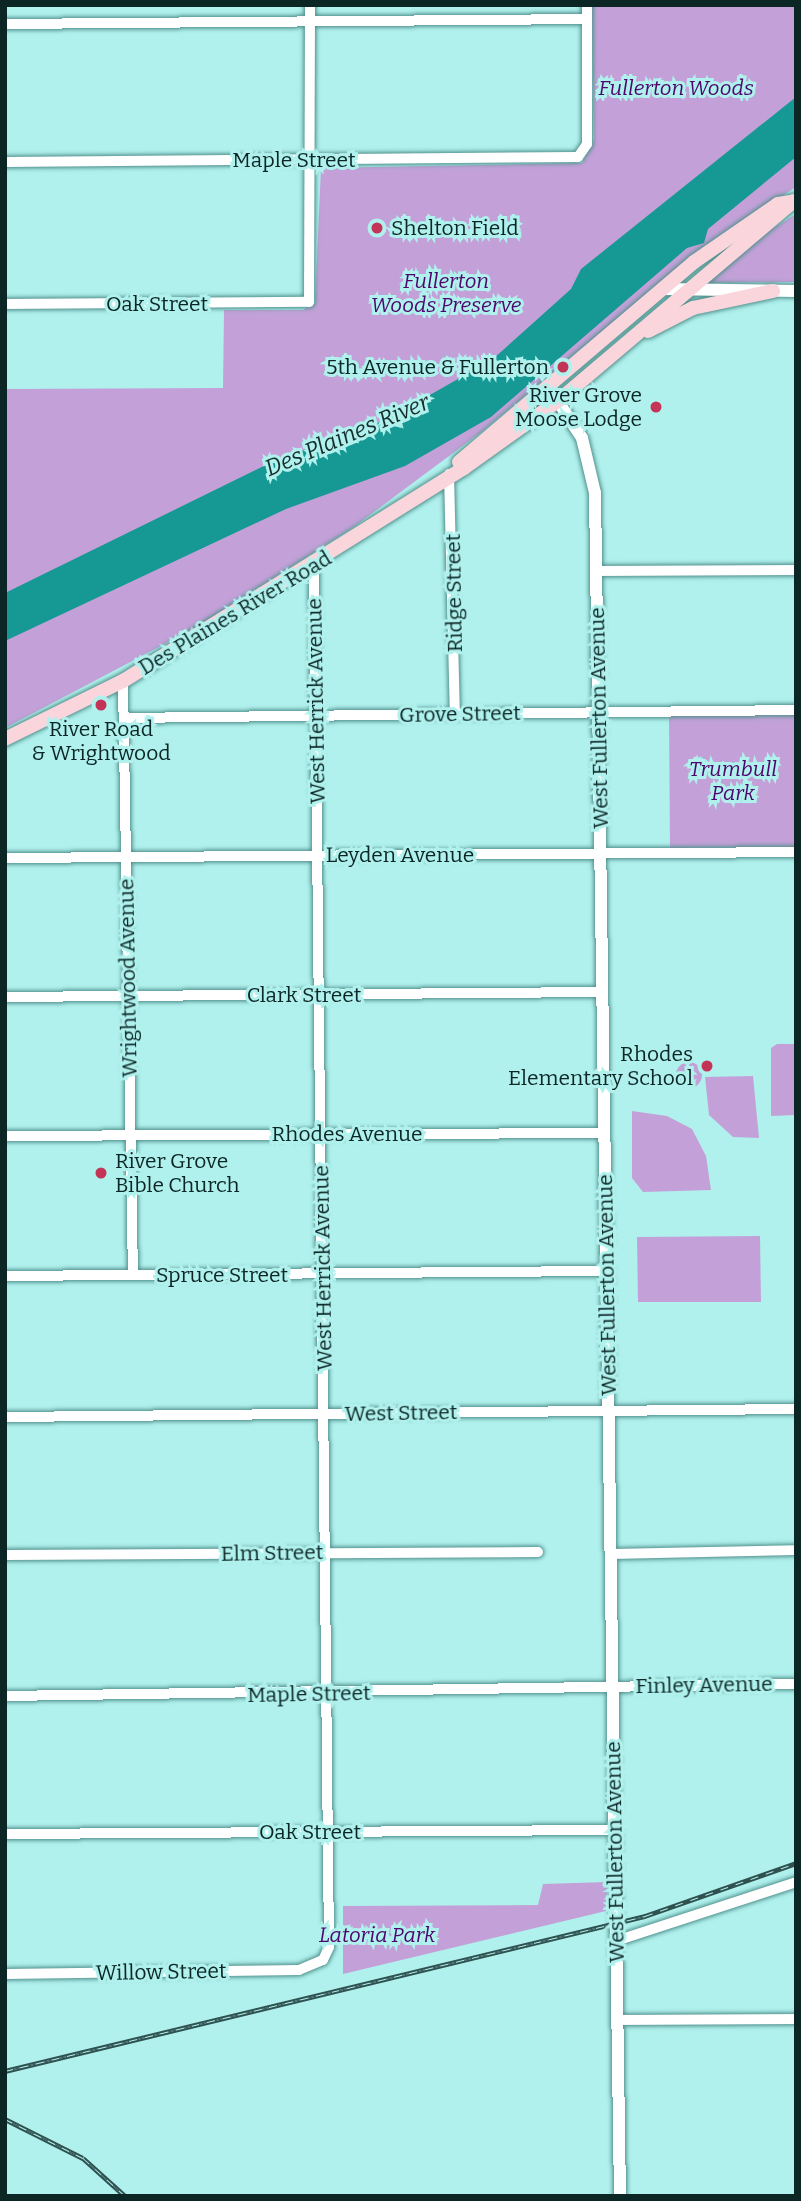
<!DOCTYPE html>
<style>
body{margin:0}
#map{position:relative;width:801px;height:2201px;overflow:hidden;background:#b0f1ed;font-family:Bitter,serif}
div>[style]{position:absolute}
.green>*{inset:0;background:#c3a1d8}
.round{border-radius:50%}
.water>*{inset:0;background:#169894}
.roads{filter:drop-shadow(0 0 2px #51908d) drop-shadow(0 0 2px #51908d)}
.minor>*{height:10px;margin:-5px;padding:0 5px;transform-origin:5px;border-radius:5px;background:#fff}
.tertiary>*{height:12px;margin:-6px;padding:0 6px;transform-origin:6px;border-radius:6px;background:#fff}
.secondary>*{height:14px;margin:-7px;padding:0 7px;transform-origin:7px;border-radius:7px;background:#fad6dc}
.rail>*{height:5px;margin-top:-2.5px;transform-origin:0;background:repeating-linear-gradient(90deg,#b0f1ed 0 8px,#2f5251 0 16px);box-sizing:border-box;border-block:2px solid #2f5251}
.dots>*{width:19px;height:19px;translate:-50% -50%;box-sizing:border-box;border:4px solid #b0f1ed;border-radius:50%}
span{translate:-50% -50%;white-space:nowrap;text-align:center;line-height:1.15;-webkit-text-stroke:6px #b0f1ed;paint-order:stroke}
.park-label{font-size:21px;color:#4e066c;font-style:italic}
.street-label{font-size:21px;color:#0b2625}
.poi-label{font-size:21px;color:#0b2625}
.left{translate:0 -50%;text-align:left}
.right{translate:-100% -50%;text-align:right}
.water-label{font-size:23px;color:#152e2d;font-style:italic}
.frame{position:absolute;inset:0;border:7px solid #0b2625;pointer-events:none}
</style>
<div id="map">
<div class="green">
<i style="clip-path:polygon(592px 5px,796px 5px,796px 187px,702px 248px,480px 433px,355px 526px,193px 629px,5px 728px,5px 389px,223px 388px,224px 310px,303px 310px,315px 303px,321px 168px,582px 163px,594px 140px)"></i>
<i style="clip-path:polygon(796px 214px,796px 282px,707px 283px,769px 231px)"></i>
<i style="clip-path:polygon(796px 715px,796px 847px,670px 848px,669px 716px)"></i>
<i style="clip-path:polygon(777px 1044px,796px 1044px,796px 1115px,771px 1116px,771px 1048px)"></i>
<i class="round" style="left:676px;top:1062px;width:26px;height:26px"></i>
<i style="clip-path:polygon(753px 1076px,759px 1138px,733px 1137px,709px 1115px,705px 1077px)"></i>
<i style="clip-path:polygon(632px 1111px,667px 1116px,692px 1129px,706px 1156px,711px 1190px,643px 1192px,632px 1178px)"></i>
<i style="clip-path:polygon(760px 1236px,761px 1302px,638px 1302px,637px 1237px)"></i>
<i style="clip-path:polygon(607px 1882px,606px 1911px,343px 1974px,343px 1906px,538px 1905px,543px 1884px)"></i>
</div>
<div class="water">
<i style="clip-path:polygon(796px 97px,796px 157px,708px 229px,704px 243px,687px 248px,491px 417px,405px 466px,286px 509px,5px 641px,5px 593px,274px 461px,386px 420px,493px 359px,571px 289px,581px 269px)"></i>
</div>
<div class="roads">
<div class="minor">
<i style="left:5px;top:24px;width:582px;rotate:-0.49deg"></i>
<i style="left:5px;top:162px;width:573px;rotate:-0.5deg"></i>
<i style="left:578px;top:157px;width:16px;rotate:-55deg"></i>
<i style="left:587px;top:144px;width:139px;rotate:-90deg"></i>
<i style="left:5px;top:304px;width:304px;rotate:-0.4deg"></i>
<i style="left:309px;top:302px;width:297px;rotate:-89.8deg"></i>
<i style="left:449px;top:474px;width:240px;rotate:88.6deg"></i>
<i style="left:597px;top:571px;width:199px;rotate:-0.3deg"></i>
<i style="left:123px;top:681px;width:594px;rotate:89.04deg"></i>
<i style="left:124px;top:718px;width:672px;rotate:-0.68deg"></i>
<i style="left:5px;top:858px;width:791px;rotate:-0.43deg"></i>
<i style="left:5px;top:997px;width:598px;rotate:-0.48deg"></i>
<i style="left:5px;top:1136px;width:600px;rotate:-0.29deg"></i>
<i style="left:5px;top:1276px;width:602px;rotate:-0.48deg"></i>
<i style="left:5px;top:1417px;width:791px;rotate:-0.58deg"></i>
<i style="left:611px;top:1554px;width:185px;rotate:-1.2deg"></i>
<i style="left:5px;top:1555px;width:533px;rotate:-0.32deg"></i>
<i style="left:5px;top:1696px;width:791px;rotate:-0.87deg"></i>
<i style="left:5px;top:1834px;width:610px;rotate:-0.38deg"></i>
<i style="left:616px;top:1941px;width:189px;rotate:-18.1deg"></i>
<i style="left:5px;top:1974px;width:294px;rotate:-0.8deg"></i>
<i style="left:299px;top:1970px;width:26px;rotate:-23deg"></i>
<i style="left:323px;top:1960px;width:14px;rotate:-65deg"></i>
<i style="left:329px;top:1947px;width:1381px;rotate:-90.62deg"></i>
<i style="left:617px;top:2020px;width:179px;rotate:-0.3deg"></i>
</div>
<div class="tertiary">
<i style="left:663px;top:289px;width:133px;rotate:0.9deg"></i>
<i style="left:548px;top:386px;width:62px;rotate:56.8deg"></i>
<i style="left:582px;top:438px;width:57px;rotate:76.7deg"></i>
<i style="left:595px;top:493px;width:1703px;rotate:89.16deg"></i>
</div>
<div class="secondary">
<i style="left:648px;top:331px;width:51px;rotate:-27.1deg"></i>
<i style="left:693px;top:308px;width:82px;rotate:-12deg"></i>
<i style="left:459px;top:462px;width:309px;rotate:-40.4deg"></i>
<i style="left:694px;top:262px;width:102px;rotate:-34.6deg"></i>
<i style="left:778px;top:204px;width:18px;rotate:-9deg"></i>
<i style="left:5px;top:739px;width:131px;rotate:-26.2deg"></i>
<i style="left:123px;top:681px;width:402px;rotate:-32deg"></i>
<i style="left:464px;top:468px;width:115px;rotate:-35.5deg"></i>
<i style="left:558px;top:401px;width:309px;rotate:-40.3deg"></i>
</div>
</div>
<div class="rail">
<i style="left:5px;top:2071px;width:659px;rotate:-13.61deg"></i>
<i style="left:645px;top:1916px;width:160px;rotate:-19.3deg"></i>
<i style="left:5px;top:2119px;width:87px;rotate:26.6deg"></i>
<i style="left:83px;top:2158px;width:57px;rotate:42.1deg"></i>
</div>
<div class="dots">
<i style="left:377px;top:228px;background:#c43456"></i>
<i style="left:563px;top:367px;background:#c43456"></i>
<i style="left:656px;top:407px;background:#c43456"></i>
<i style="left:101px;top:705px;background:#c43456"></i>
<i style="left:707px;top:1066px;background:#c43456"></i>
<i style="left:101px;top:1173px;background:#c43456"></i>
</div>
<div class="park-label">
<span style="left:676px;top:88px">Fullerton Woods</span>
<span style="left:446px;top:293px">Fullerton<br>Woods Preserve</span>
<span style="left:733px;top:781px">Trumbull<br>Park</span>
<span style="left:377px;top:1935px">Latoria Park</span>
</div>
<div class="street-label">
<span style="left:294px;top:160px">Maple Street</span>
<span style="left:157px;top:304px">Oak Street</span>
<span style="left:454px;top:593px;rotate:-91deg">Ridge Street</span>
<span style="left:235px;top:613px;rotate:-31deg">Des Plaines River Road</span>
<span style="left:316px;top:701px;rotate:-91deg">West Herrick Avenue</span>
<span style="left:460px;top:714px;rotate:-1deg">Grove Street</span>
<span style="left:599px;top:718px;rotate:-91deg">West Fullerton Avenue</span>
<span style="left:400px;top:855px">Leyden Avenue</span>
<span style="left:128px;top:978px;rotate:-91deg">Wrightwood Avenue</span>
<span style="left:304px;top:995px">Clark Street</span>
<span style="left:347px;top:1134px">Rhodes Avenue</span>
<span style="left:323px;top:1268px;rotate:-91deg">West Herrick Avenue</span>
<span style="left:222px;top:1275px">Spruce Street</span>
<span style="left:607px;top:1285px;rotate:-91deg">West Fullerton Avenue</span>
<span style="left:401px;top:1413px;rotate:-1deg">West Street</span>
<span style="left:272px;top:1553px;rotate:-1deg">Elm Street</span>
<span style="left:704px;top:1685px;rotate:-1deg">Finley Avenue</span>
<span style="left:309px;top:1694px;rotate:-1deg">Maple Street</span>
<span style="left:310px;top:1832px">Oak Street</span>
<span style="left:615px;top:1852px;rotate:-91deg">West Fullerton Avenue</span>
<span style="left:161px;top:1972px;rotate:-1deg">Willow Street</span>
</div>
<div class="poi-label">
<span class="left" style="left:391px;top:228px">Shelton Field</span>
<span class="right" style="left:549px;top:367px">5th Avenue &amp; Fullerton</span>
<span class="right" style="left:642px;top:407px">River Grove<br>Moose Lodge</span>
<span style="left:101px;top:741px">River Road<br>&amp; Wrightwood</span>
<span class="right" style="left:693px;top:1066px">Rhodes<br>Elementary School</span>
<span class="left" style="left:115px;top:1173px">River Grove<br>Bible Church</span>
</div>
<div class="water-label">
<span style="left:347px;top:435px;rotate:-23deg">Des Plaines River</span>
</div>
<div class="frame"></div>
</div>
